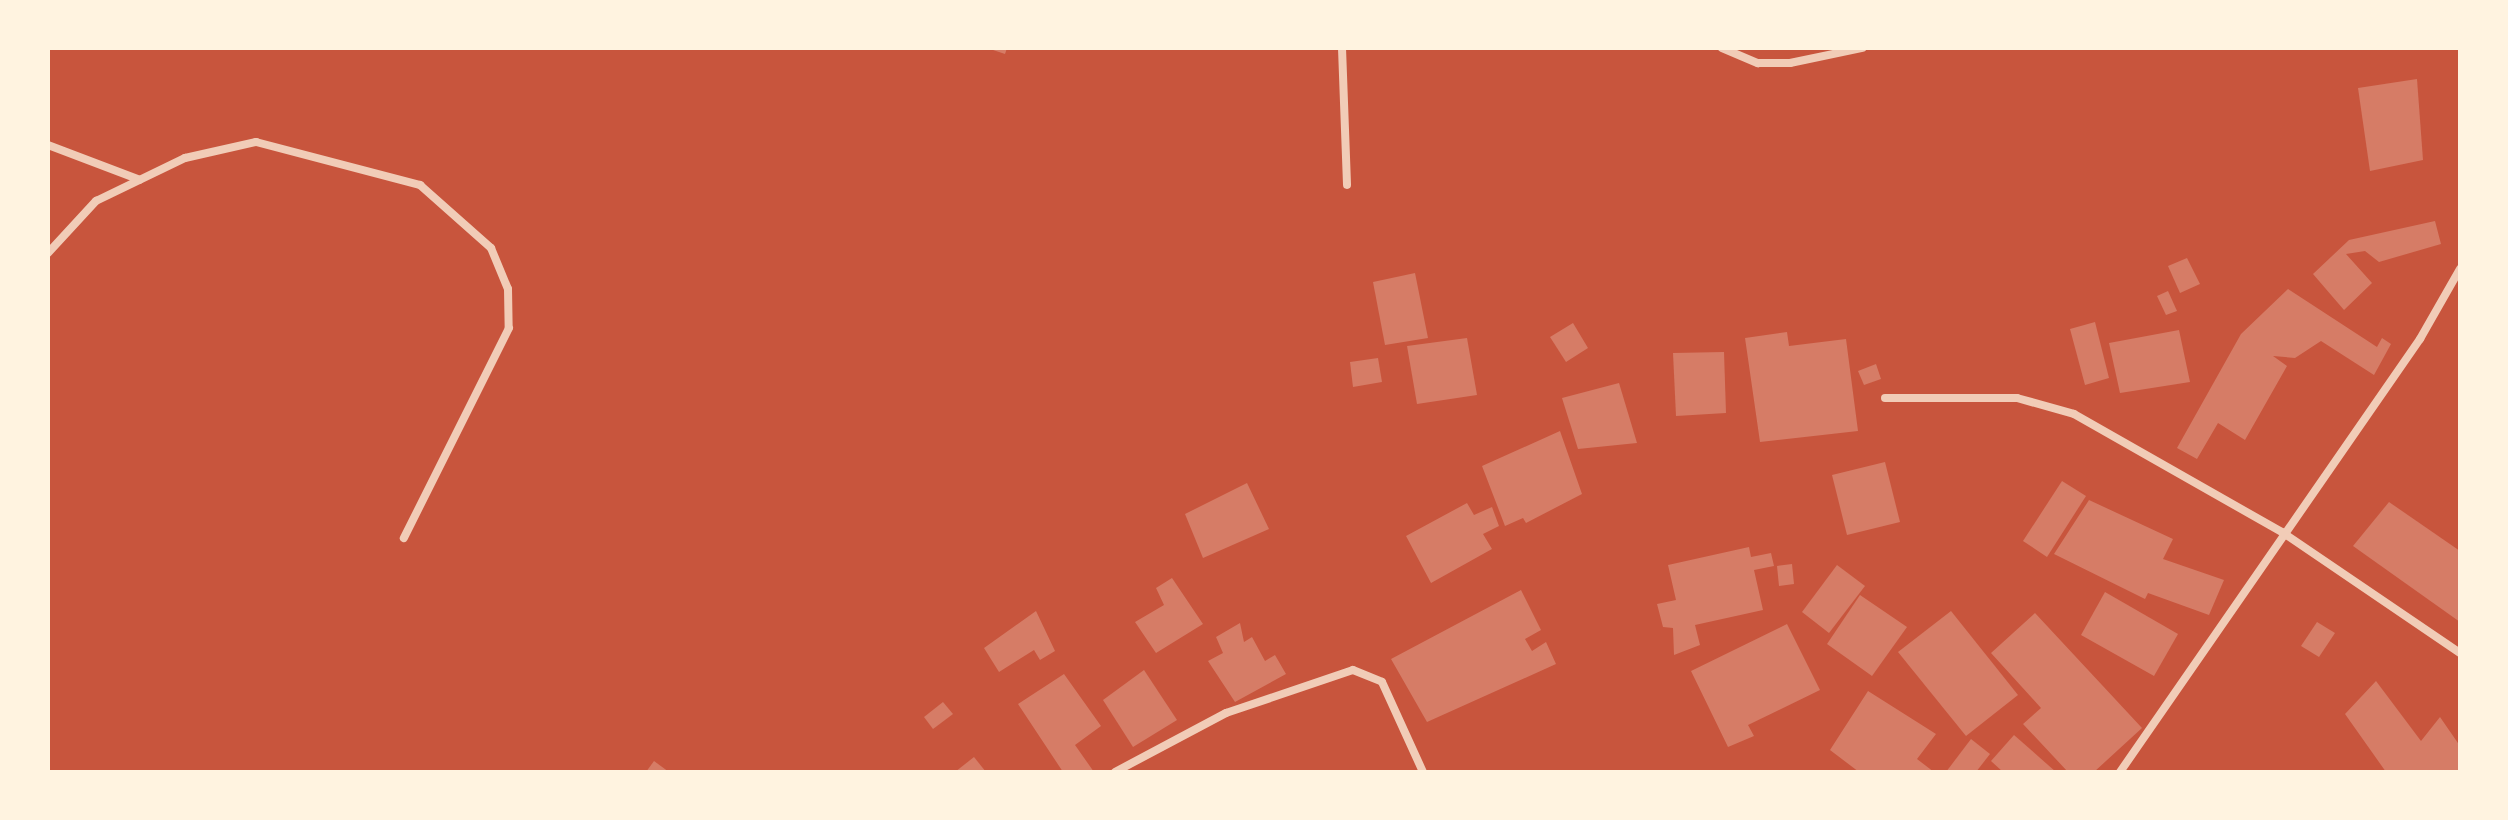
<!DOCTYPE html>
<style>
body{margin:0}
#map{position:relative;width:2508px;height:820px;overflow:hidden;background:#c8553d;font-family:"Public Sans",sans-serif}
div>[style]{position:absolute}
.building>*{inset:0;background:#d67c66}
.minor>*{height:8px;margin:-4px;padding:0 4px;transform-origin:4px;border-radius:4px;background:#f1ccb7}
span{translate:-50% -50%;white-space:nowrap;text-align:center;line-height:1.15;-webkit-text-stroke:6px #fff3e0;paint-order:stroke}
.frame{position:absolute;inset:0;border:50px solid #fff3e0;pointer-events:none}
</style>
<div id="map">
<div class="building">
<i style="clip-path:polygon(987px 48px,1007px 48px,1005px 54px)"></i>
<i style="clip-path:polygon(2417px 79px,2423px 160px,2370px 171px,2358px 88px)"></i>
<i style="clip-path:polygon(2435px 221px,2441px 244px,2379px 262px,2365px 251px,2346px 254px,2372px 283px,2344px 310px,2313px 274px,2349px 240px)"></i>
<i style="clip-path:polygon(2187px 258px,2200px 284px,2180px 293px,2168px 266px)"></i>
<i style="clip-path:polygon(1415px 273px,1428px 338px,1385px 345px,1373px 282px)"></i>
<i style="clip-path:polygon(2288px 289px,2377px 347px,2382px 338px,2391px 344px,2374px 375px,2321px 341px,2295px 358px,2273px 356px,2287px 366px,2245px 440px,2218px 423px,2197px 459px,2177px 448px,2241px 334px)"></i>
<i style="clip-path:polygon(2168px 291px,2177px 311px,2166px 315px,2157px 296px)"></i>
<i style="clip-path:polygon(2095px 322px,2109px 378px,2085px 385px,2070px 329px)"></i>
<i style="clip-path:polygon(1573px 323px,1588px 348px,1566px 362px,1550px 337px)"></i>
<i style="clip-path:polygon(2179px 330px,2190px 382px,2120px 393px,2109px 343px)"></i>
<i style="clip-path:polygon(1787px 332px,1789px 346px,1846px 339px,1858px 431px,1760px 442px,1745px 338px)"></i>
<i style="clip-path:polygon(1467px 338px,1477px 395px,1417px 404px,1407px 346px)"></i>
<i style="clip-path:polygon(1724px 352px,1726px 413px,1676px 416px,1673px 353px)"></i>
<i style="clip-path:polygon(1378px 358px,1382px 382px,1353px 387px,1350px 362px)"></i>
<i style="clip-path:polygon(1876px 364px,1881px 379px,1864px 385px,1858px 371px)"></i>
<i style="clip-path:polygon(1619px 383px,1637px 443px,1578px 449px,1562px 398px)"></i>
<i style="clip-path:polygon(1560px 431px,1582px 494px,1526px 523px,1523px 518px,1505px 526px,1482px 466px)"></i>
<i style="clip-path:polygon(1885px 462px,1900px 522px,1847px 535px,1832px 475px)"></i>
<i style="clip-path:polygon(2062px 481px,2086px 496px,2047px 557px,2023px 541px)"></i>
<i style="clip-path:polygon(1247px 483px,1269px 529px,1203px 558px,1185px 514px)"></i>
<i style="clip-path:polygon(2089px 500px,2173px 539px,2163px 559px,2224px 580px,2209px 615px,2148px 593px,2145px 599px,2054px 554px)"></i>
<i style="clip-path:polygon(2389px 502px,2460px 551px,2460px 622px,2353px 546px)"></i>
<i style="clip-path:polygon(1467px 503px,1474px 515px,1492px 507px,1499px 526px,1483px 534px,1492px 549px,1431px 583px,1406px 536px)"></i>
<i style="clip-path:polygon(1749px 547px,1751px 557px,1771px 553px,1774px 566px,1754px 570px,1763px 610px,1695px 625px,1700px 645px,1674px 655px,1673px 628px,1663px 627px,1657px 604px,1676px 600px,1668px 565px)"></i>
<i style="clip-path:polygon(1792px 564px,1794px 584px,1779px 586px,1777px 566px)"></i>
<i style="clip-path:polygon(1837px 565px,1865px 586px,1829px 633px,1802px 612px)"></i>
<i style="clip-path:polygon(1172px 578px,1203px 624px,1156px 653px,1135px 622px,1164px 605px,1156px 588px)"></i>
<i style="clip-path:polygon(1521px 590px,1541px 630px,1525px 639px,1532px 651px,1546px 642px,1556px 664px,1427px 722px,1391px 659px)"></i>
<i style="clip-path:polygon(2105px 592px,2178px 634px,2154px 676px,2081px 635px)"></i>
<i style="clip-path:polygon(1860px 595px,1907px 627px,1872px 676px,1827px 644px)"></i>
<i style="clip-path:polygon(1036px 611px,1055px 651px,1040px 660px,1034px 650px,999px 672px,984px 648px)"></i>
<i style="clip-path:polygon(1951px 611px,2018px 695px,1966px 736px,1898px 652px)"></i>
<i style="clip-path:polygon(2035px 613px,2142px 728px,2094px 772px,2068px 772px,2023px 724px,2041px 708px,1991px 653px)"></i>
<i style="clip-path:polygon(2317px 622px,2335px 633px,2319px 657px,2301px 646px)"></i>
<i style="clip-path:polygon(1240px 623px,1244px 642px,1252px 637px,1265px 661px,1275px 655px,1286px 674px,1235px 702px,1208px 661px,1223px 653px,1216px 637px)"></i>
<i style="clip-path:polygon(1787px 624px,1820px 690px,1748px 725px,1754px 736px,1728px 747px,1691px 671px)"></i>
<i style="clip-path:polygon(1144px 670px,1177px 720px,1133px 747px,1103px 700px)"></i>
<i style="clip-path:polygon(1064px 674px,1101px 726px,1075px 745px,1094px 772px,1063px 772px,1018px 704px)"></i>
<i style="clip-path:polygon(2376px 681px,2421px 741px,2440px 717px,2460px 746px,2460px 772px,2386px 772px,2345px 714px)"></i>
<i style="clip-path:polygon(1868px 691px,1936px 734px,1917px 759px,1934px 772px,1859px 772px,1830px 750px)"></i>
<i style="clip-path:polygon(943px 702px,953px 714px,933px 729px,924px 717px)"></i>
<i style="clip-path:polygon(2014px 735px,2056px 772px,2003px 772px,1991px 761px)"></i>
<i style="clip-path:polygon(1971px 739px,1990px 754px,1976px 772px,1946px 772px)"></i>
<i style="clip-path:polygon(974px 757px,986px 772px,955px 772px)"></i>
<i style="clip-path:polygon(654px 761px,669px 772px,646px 772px)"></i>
</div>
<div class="minor">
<i style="left:1342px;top:48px;width:137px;rotate:87.9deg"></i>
<i style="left:1722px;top:48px;width:39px;rotate:23deg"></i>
<i style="left:1758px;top:63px;width:32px"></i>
<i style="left:1790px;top:63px;width:74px;rotate:-11.8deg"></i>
<i style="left:48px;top:145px;width:98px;rotate:20.8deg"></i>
<i style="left:48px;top:253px;width:71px;rotate:-47.3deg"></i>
<i style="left:96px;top:201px;width:99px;rotate:-25.8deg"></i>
<i style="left:185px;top:158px;width:73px;rotate:-12.7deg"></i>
<i style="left:256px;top:142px;width:170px;rotate:14.7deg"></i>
<i style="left:420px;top:185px;width:95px;rotate:41.6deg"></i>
<i style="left:491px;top:248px;width:44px;rotate:67.5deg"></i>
<i style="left:508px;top:289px;width:39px;rotate:89deg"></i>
<i style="left:509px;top:328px;width:235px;rotate:116.6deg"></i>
<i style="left:1885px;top:398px;width:132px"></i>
<i style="left:2017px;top:398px;width:59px;rotate:15.7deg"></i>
<i style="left:2074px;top:414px;width:239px;rotate:29.6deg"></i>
<i style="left:2282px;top:532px;width:215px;rotate:34.2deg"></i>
<i style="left:1115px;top:772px;width:126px;rotate:-28deg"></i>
<i style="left:1226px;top:713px;width:134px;rotate:-18.7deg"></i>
<i style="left:1353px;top:670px;width:31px;rotate:22deg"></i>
<i style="left:1382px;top:682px;width:99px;rotate:65.5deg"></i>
<i style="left:2120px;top:772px;width:527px;rotate:-55.28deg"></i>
<i style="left:2420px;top:339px;width:81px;rotate:-60.3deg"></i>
</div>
<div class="frame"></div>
</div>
